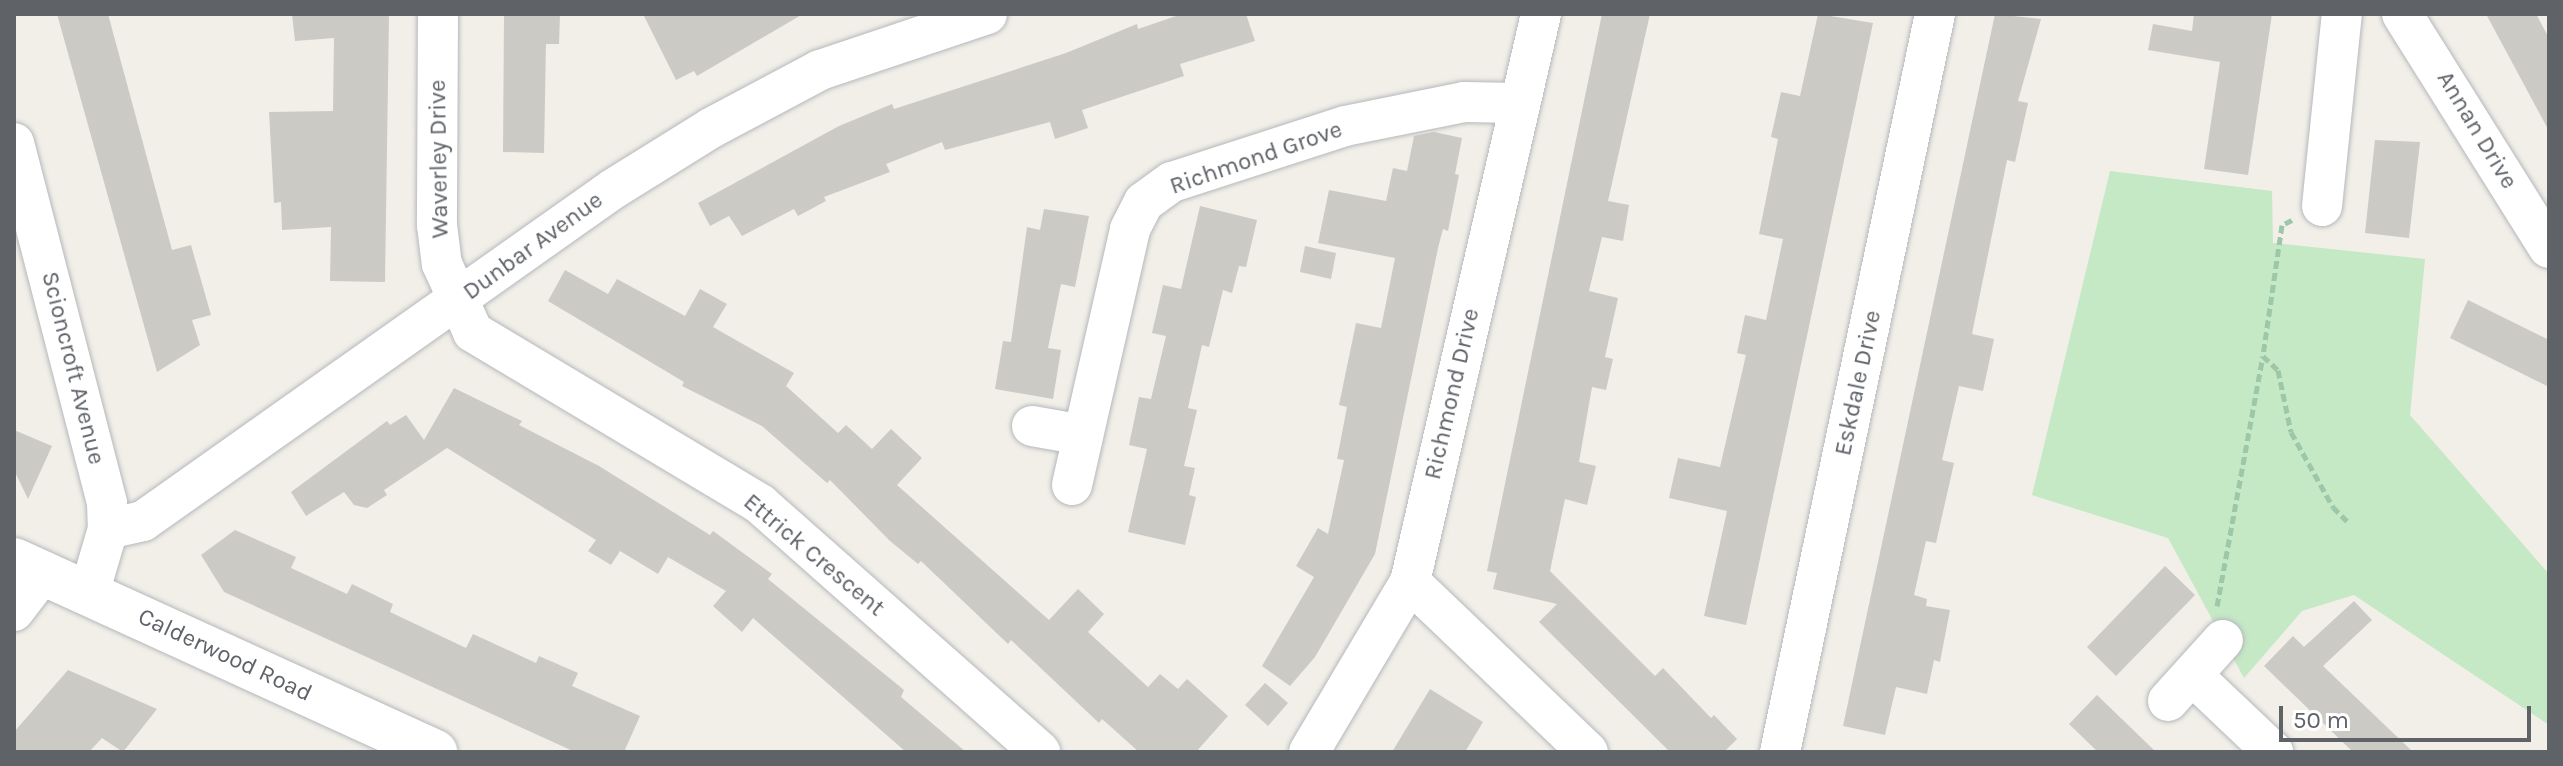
<!DOCTYPE html>
<style>
body{margin:0}
#map{position:relative;width:2563px;height:766px;overflow:hidden;background:#f1efe8;font-family:Karla,sans-serif}
div>[style]{position:absolute}
.green>*{inset:0;background:#c5e8c5}
.building>*{inset:0;background:#cccac5}
.path>*{height:5px;margin-top:-2.5px;transform-origin:0;background:repeating-linear-gradient(90deg,#9cc7a9 0 8px,transparent 0 12px)}
.roads{filter:drop-shadow(0 0 2px #b5b8bc) drop-shadow(0 0 2px #b5b8bc)}
.street>*{height:40px;margin:-20px;padding:0 20px;transform-origin:20px;border-radius:20px;background:#fff}
.secondary>*{height:44px;margin:-22px;padding:0 22px;transform-origin:22px;border-radius:22px;background:#fff}
span{translate:-50% -50%;white-space:nowrap;text-align:center;line-height:1.15;-webkit-text-stroke:7px #fff;paint-order:stroke}
.street-label{font-size:24px;color:#5f6368}
.frame{position:absolute;inset:0;border:16px solid #5f6368;pointer-events:none}
.scale{position:absolute;left:2279px;top:706px;width:252px;height:36px;box-sizing:border-box;border:4px solid #5f6368;border-top:0;padding-left:10px;font-size:24px;line-height:28px;white-space:nowrap;color:#5f6368;-webkit-text-stroke:6px #fff;paint-order:stroke}
</style>
<div id="map">
<div class="green">
<i style="clip-path:polygon(2110px 171px,2272px 191px,2273px 243px,2425px 259px,2410px 415px,2549px 574px,2549px 725px,2354px 595px,2302px 611px,2244px 678px,2168px 538px,2032px 495px)"></i>
</div>
<div class="building">
<i style="clip-path:polygon(57px 14px,108px 14px,172px 250px,191px 245px,211px 315px,192px 320px,200px 345px,157px 372px)"></i>
<i style="clip-path:polygon(292px 14px,389px 14px,385px 282px,330px 281px,331px 227px,282px 230px,281px 202px,274px 203px,269px 112px,333px 111px,334px 38px,295px 41px)"></i>
<i style="clip-path:polygon(504px 14px,560px 14px,559px 44px,546px 44px,544px 153px,503px 152px)"></i>
<i style="clip-path:polygon(643px 14px,803px 14px,697px 76px,694px 71px,676px 80px)"></i>
<i style="clip-path:polygon(1182px 14px,1246px 14px,1255px 41px,1180px 64px,1184px 76px,1082px 110px,1088px 128px,1055px 139px,1050px 122px,945px 150px,942px 142px,886px 164px,890px 172px,824px 197px,826px 201px,798px 216px,794px 209px,742px 236px,729px 216px,710px 226px,698px 203px,839px 126px,892px 104px,894px 109px,1066px 53px,1137px 24px,1138px 29px)"></i>
<i style="clip-path:polygon(1602px 14px,1650px 14px,1608px 201px,1629px 205px,1623px 241px,1602px 237px,1589px 291px,1618px 298px,1605px 357px,1613px 359px,1606px 390px,1592px 387px,1579px 462px,1596px 466px,1587px 505px,1565px 499px,1550px 571px,1655px 676px,1663px 668px,1711px 718px,1714px 715px,1737px 739px,1724px 752px,1670px 752px,1539px 622px,1557px 604px,1493px 589px,1497px 573px,1487px 571px)"></i>
<i style="clip-path:polygon(1818px 14px,1873px 23px,1746px 625px,1704px 616px,1727px 511px,1669px 498px,1678px 458px,1720px 467px,1746px 355px,1737px 353px,1745px 315px,1766px 320px,1783px 239px,1759px 234px,1778px 139px,1771px 137px,1781px 92px,1800px 96px)"></i>
<i style="clip-path:polygon(1995px 14px,2041px 19px,2018px 101px,2028px 103px,2015px 162px,2007px 160px,1972px 334px,1994px 339px,1983px 391px,1959px 386px,1942px 460px,1954px 463px,1936px 543px,1926px 541px,1914px 595px,1927px 599px,1926px 606px,1950px 610px,1940px 662px,1934px 660px,1927px 694px,1896px 687px,1885px 735px,1843px 726px)"></i>
<i style="clip-path:polygon(2194px 14px,2272px 14px,2248px 175px,2204px 169px,2220px 62px,2148px 50px,2153px 24px,2192px 31px)"></i>
<i style="clip-path:polygon(2486px 14px,2536px 14px,2549px 38px,2549px 131px)"></i>
<i style="clip-path:polygon(1434px 132px,1462px 138px,1455px 174px,1459px 175px,1448px 231px,1443px 229px,1438px 248px,1375px 554px,1315px 657px,1290px 686px,1262px 666px,1314px 577px,1296px 566px,1318px 528px,1328px 534px,1344px 460px,1337px 459px,1347px 407px,1339px 405px,1356px 323px,1381px 328px,1395px 258px,1318px 243px,1329px 190px,1386px 201px,1393px 168px,1407px 171px,1414px 136px)"></i>
<i style="clip-path:polygon(2375px 140px,2420px 142px,2409px 238px,2365px 233px)"></i>
<i style="clip-path:polygon(1200px 206px,1257px 220px,1246px 267px,1239px 266px,1232px 293px,1223px 290px,1209px 347px,1202px 345px,1188px 408px,1197px 410px,1184px 466px,1195px 468px,1189px 495px,1196px 497px,1185px 545px,1128px 532px,1147px 449px,1129px 445px,1139px 397px,1151px 399px,1166px 336px,1152px 333px,1163px 285px,1181px 289px)"></i>
<i style="clip-path:polygon(1044px 209px,1089px 216px,1075px 287px,1061px 284px,1048px 348px,1061px 350px,1053px 399px,995px 389px,1003px 341px,1011px 342px,1027px 227px,1040px 230px)"></i>
<i style="clip-path:polygon(1305px 246px,1336px 253px,1331px 279px,1300px 272px)"></i>
<i style="clip-path:polygon(565px 270px,608px 294px,617px 279px,685px 316px,700px 289px,727px 304px,713px 327px,794px 373px,786px 386px,838px 433px,846px 425px,872px 449px,891px 429px,922px 458px,897px 485px,1049px 620px,1078px 589px,1104px 614px,1088px 632px,1148px 687px,1160px 674px,1178px 689px,1187px 679px,1228px 716px,1196px 752px,1139px 752px,1102px 719px,1099px 723px,1011px 640px,1008px 644px,921px 561px,918px 564px,890px 541px,830px 480px,827px 483px,762px 426px,682px 386px,684px 382px,548px 301px)"></i>
<i style="clip-path:polygon(2468px 300px,2549px 340px,2549px 387px,2450px 338px)"></i>
<i style="clip-path:polygon(454px 388px,522px 421px,519px 425px,599px 466px,710px 535px,713px 531px,772px 574px,768px 579px,904px 690px,901px 697px,966px 752px,906px 752px,753px 618px,742px 632px,713px 606px,726px 591px,668px 557px,658px 574px,620px 551px,611px 565px,588px 551px,596px 540px,447px 448px,384px 490px,387px 495px,367px 508px,354px 505px,344px 492px,306px 516px,291px 492px,387px 421px,390px 425px,406px 415px,424px 440px)"></i>
<i style="clip-path:polygon(14px 430px,52px 446px,28px 499px,14px 470px)"></i>
<i style="clip-path:polygon(235px 530px,296px 557px,291px 568px,347px 594px,352px 584px,393px 604px,390px 612px,466px 648px,473px 634px,536px 663px,539px 656px,578px 673px,572px 686px,640px 716px,624px 752px,575px 752px,224px 592px,201px 555px)"></i>
<i style="clip-path:polygon(2165px 566px,2195px 595px,2116px 676px,2087px 647px)"></i>
<i style="clip-path:polygon(2354px 601px,2372px 620px,2323px 666px,2413px 752px,2353px 752px,2264px 666px,2293px 636px,2304px 647px)"></i>
<i style="clip-path:polygon(68px 670px,157px 709px,123px 752px,102px 738px,89px 752px,14px 752px,14px 732px)"></i>
<i style="clip-path:polygon(1265px 683px,1288px 703px,1268px 726px,1245px 705px)"></i>
<i style="clip-path:polygon(1430px 689px,1483px 722px,1465px 752px,1392px 752px)"></i>
<i style="clip-path:polygon(2097px 695px,2156px 752px,2098px 752px,2069px 724px)"></i>
</div>
<div class="path">
<i style="left:2292px;top:220px;width:11px;rotate:153deg"></i>
<i style="left:2282px;top:225px;width:132px;rotate:98.3deg"></i>
<i style="left:2263px;top:356px;width:21px;rotate:43deg"></i>
<i style="left:2278px;top:370px;width:63px;rotate:78.2deg"></i>
<i style="left:2291px;top:432px;width:86px;rotate:60.8deg"></i>
<i style="left:2333px;top:507px;width:20px;rotate:45deg"></i>
<i style="left:2217px;top:606px;width:254px;rotate:-79.6deg"></i>
</div>
<div class="roads">
<div class="street">
<i style="left:438px;top:14px;width:211px;rotate:90.3deg"></i>
<i style="left:437px;top:225px;width:39px;rotate:83deg"></i>
<i style="left:442px;top:264px;width:75px;rotate:65.5deg"></i>
<i style="left:473px;top:332px;width:335px;rotate:30.9deg"></i>
<i style="left:760px;top:504px;width:374px;rotate:41.5deg"></i>
<i style="left:2402px;top:14px;width:276px;rotate:57.9deg"></i>
<i style="left:14px;top:143px;width:372px;rotate:75.5deg"></i>
<i style="left:107px;top:503px;width:26px;rotate:88deg"></i>
<i style="left:108px;top:529px;width:67px;rotate:106.5deg"></i>
<i style="left:2322px;top:206px;width:193px;rotate:-84.1deg"></i>
<i style="left:1032px;top:426px;width:52px;rotate:10deg"></i>
<i style="left:1072px;top:485px;width:262px;rotate:-77.2deg"></i>
<i style="left:1130px;top:229px;width:30px;rotate:-63deg"></i>
<i style="left:1144px;top:202px;width:34px;rotate:-36deg"></i>
<i style="left:1172px;top:182px;width:182px;rotate:-17.9deg"></i>
<i style="left:1345px;top:126px;width:121px;rotate:-11.4deg"></i>
<i style="left:1464px;top:102px;width:54px;rotate:1.1deg"></i>
<i style="left:108px;top:529px;width:36px;rotate:-13deg"></i>
<i style="left:143px;top:521px;width:575px;rotate:-35.24deg"></i>
<i style="left:613px;top:189px;width:115px;rotate:-31.9deg"></i>
<i style="left:711px;top:128px;width:123px;rotate:-28deg"></i>
<i style="left:820px;top:70px;width:176px;rotate:-18.5deg"></i>
<i style="left:1410px;top:582px;width:246px;rotate:43.7deg"></i>
<i style="left:14px;top:611px;width:48px;rotate:-52.7deg"></i>
<i style="left:2192px;top:675px;width:112px;rotate:43.5deg"></i>
<i style="left:2168px;top:701px;width:82px;rotate:-48deg"></i>
<i style="left:1309px;top:752px;width:198px;rotate:-59.3deg"></i>
<i style="left:1410px;top:582px;width:583px;rotate:-77.01deg"></i>
<i style="left:1780px;top:752px;width:754px;rotate:-78.14deg"></i>
</div>
<div class="secondary">
<i style="left:14px;top:560px;width:463px;rotate:24.5deg"></i>
</div>
</div>
<div class="street-label">
<span style="left:2477px;top:130px;rotate:59deg">Annan Drive</span>
<span style="left:1256px;top:158px;rotate:-19deg">Richmond Grove</span>
<span style="left:439px;top:159px;rotate:-91deg">Waverley Drive</span>
<span style="left:533px;top:246px;rotate:-36deg">Dunbar Avenue</span>
<span style="left:73px;top:368px;rotate:76deg">Scioncroft Avenue</span>
<span style="left:1858px;top:383px;rotate:-78deg">Eskdale Drive</span>
<span style="left:1452px;top:394px;rotate:-77deg">Richmond Drive</span>
<span style="left:814px;top:555px;rotate:40deg">Ettrick Crescent</span>
<span style="left:225px;top:655px;rotate:25deg">Calderwood Road</span>
</div>
<div class="frame"></div>
<div class="scale">50 m</div>
</div>
